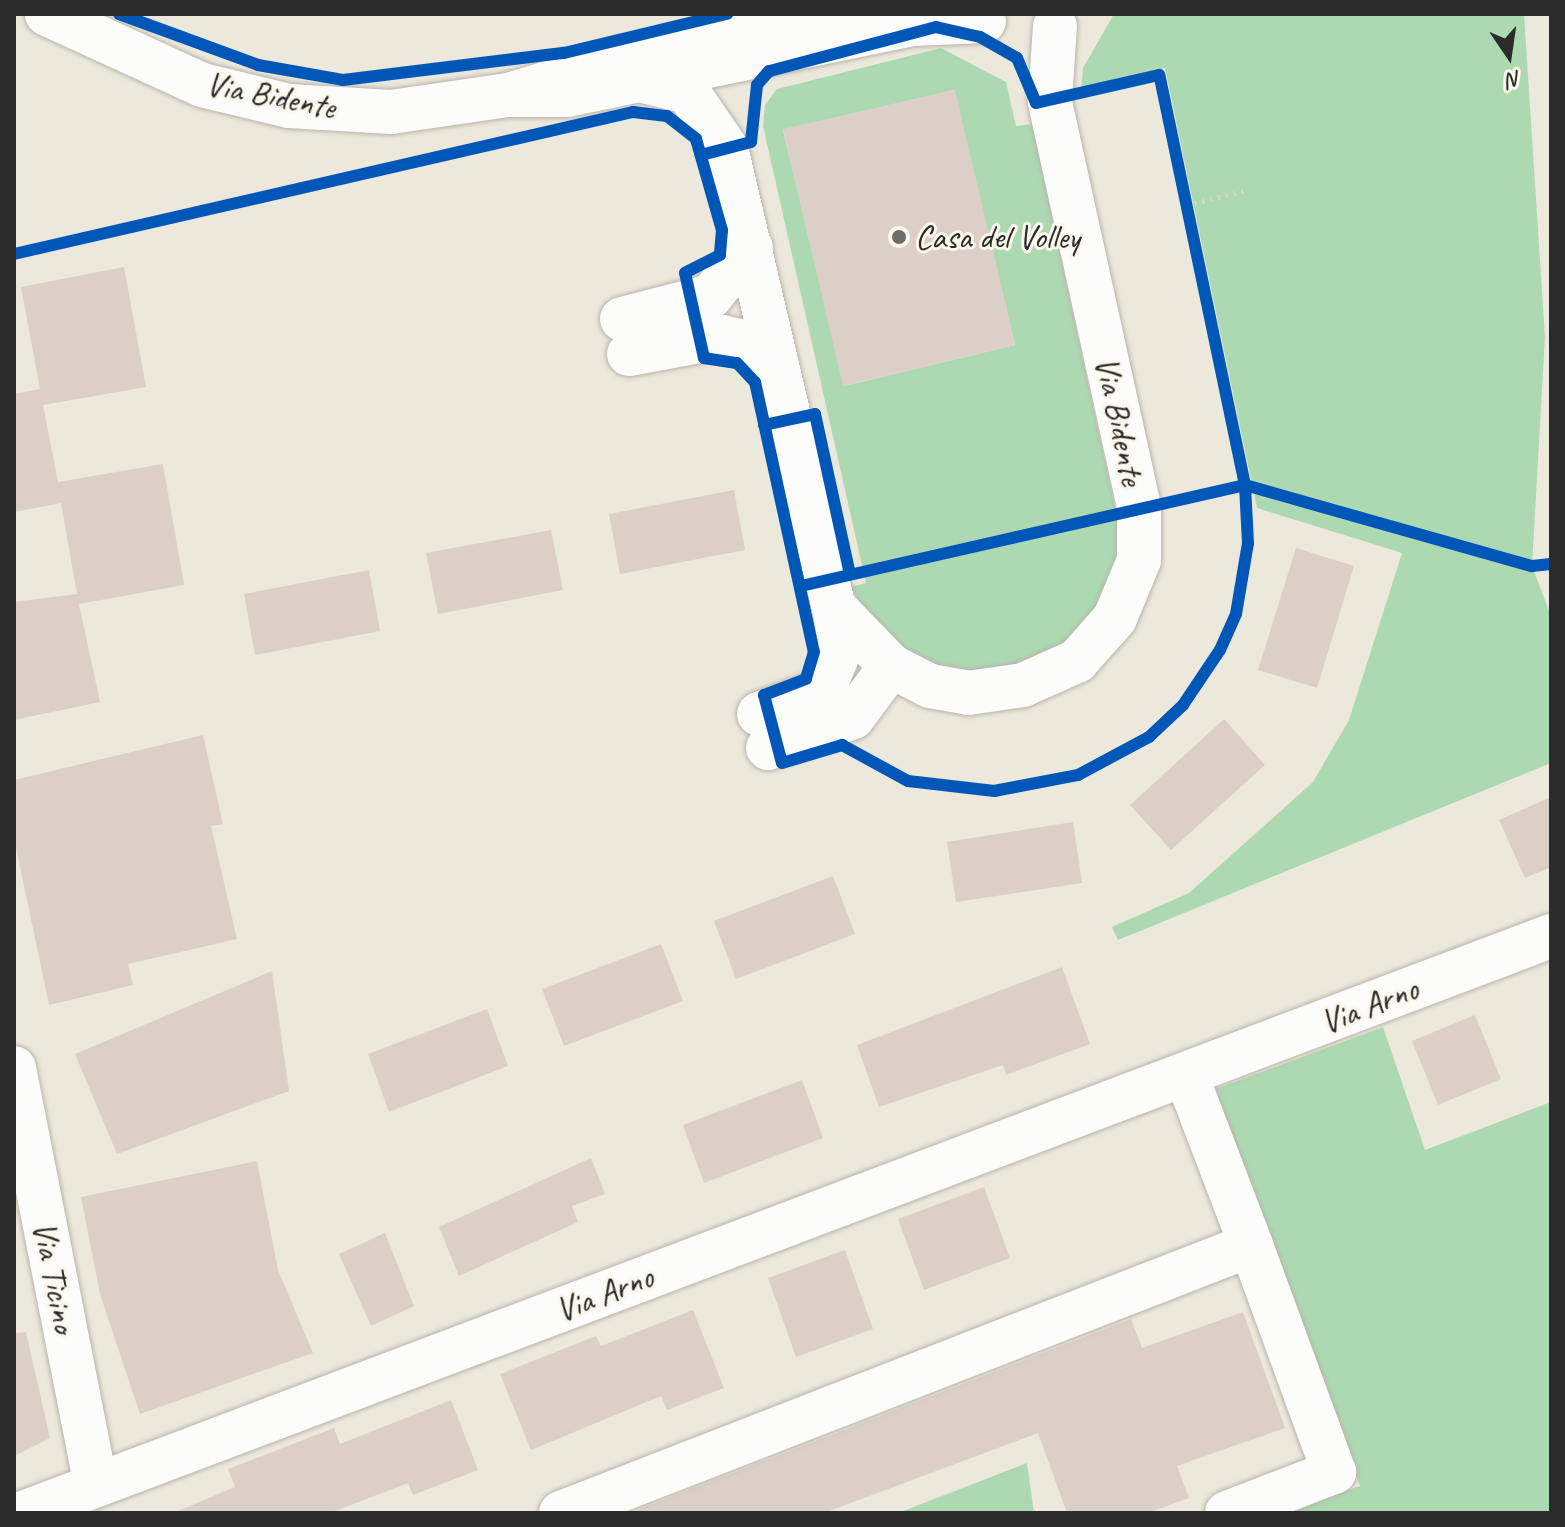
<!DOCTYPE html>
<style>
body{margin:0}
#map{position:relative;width:1565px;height:1527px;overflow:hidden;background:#ede8dc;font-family:Caveat,sans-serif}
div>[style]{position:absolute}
.green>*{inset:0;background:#add9b2}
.building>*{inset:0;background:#dccfc7}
.path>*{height:5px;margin-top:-2.5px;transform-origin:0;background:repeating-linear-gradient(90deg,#d5d4d0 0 2px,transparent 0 8px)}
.roads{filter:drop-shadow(0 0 2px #b7b4ac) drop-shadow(0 0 2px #b7b4ac)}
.minor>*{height:44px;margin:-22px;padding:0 22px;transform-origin:22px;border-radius:22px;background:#fcfcfa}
.cycleway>*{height:12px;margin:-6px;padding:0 6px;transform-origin:6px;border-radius:6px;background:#0057b8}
.dots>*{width:22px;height:22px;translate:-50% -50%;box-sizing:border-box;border:4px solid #fbf7ec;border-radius:50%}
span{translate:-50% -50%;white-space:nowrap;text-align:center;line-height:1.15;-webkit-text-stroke:6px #fbf7ec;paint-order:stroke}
.street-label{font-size:34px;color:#2b2b2b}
.poi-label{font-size:34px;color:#2b2b2b}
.left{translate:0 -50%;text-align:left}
.frame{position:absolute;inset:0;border:16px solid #2b2b2b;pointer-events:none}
.north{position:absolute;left:1469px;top:16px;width:80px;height:80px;-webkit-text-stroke:6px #fbf7ec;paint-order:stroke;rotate:167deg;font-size:22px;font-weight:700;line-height:32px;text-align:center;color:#2b2b2b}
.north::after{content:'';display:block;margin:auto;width:28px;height:36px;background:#2b2b2b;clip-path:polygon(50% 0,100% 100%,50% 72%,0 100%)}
</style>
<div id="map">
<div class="green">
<i style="clip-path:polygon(1114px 14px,1524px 14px,1545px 337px,1532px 566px,1551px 616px,1551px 763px,1118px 940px,1112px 927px,1189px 893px,1313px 782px,1349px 720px,1402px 553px,1257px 508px,1165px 68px,1081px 90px,1083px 68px)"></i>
<i style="clip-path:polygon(evenodd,941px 48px,1006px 82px,1016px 126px,1032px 124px,1119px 526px,1114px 569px,1097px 608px,1068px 641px,1031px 662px,989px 672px,946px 668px,906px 652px,873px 624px,851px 587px,866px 583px,763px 126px,765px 105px,777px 89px,941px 48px,954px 90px,1015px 345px,844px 386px,783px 130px,954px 90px)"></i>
<i style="clip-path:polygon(1383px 1027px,1425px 1150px,1551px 1102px,1551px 1513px,1285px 1513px,1360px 1486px,1213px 1090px)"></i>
<i style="clip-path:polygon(1027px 1463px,1034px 1513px,898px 1513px)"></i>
</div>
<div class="building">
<i style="clip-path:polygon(955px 90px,1015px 345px,843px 386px,783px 129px)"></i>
<i style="clip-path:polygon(124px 267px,146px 387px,43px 405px,58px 482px,163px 464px,184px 585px,79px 604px,100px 702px,14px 720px,14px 602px,77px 594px,61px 503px,14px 512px,14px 394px,40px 389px,21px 287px)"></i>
<i style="clip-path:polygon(734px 490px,745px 550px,620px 574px,609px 514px)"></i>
<i style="clip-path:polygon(551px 530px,563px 590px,438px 614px,426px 553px)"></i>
<i style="clip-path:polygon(1296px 548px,1354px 566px,1317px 688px,1258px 670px)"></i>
<i style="clip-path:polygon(369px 570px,380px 631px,255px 655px,244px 594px)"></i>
<i style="clip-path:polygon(1224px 719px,1265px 765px,1171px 850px,1130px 805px)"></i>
<i style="clip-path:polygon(203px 735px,223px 824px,211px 826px,237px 939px,128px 964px,133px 985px,49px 1005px,14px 838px,14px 780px)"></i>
<i style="clip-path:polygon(1551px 797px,1551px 867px,1525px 878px,1499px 820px)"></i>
<i style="clip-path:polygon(1073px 822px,1082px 883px,956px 902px,947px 842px)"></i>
<i style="clip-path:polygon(833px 876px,855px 934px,736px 979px,714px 921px)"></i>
<i style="clip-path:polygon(661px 944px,683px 1001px,564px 1046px,542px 989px)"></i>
<i style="clip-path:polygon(1062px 967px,1090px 1044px,1006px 1075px,1003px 1065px,879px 1107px,857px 1045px)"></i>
<i style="clip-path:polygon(272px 971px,289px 1091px,117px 1154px,75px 1054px)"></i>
<i style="clip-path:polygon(487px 1009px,508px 1066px,389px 1112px,368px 1054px)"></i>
<i style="clip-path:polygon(1475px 1015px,1501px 1079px,1438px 1105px,1412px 1041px)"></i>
<i style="clip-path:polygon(802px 1080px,823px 1138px,704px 1183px,683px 1125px)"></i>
<i style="clip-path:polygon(591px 1158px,605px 1194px,572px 1206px,578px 1222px,459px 1276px,439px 1227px)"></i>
<i style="clip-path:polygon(257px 1161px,278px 1270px,313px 1353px,140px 1414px,100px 1294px,81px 1197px)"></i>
<i style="clip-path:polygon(984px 1187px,1010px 1258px,924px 1290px,898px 1219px)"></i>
<i style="clip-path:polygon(385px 1233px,414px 1306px,371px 1326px,339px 1254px)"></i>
<i style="clip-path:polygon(845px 1250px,873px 1329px,796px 1357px,768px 1278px)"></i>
<i style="clip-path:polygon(693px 1310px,724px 1388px,667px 1410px,661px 1396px,531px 1450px,500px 1374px,596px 1336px,601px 1346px)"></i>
<i style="clip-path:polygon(1243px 1312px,1285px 1428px,1177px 1466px,1189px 1498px,1148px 1513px,1067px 1513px,1038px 1433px,824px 1513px,630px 1513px,1131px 1319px,1142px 1348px)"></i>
<i style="clip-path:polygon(26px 1332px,50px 1438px,14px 1456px,14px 1333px)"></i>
<i style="clip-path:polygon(451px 1400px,478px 1470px,413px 1495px,408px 1483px,330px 1513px,173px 1513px,235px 1487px,228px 1469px,334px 1428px,340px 1444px)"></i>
</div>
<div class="path">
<i style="left:1187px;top:205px;width:62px;rotate:-14deg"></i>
</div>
<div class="roads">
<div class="minor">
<i style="left:47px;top:14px;width:170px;rotate:24.6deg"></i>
<i style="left:202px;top:85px;width:89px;rotate:13.6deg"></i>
<i style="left:289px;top:106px;width:102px;rotate:3.4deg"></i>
<i style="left:391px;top:112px;width:118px;rotate:-8.3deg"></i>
<i style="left:854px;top:14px;width:235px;rotate:168.7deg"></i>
<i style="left:624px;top:60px;width:121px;rotate:163.2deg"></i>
<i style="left:508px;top:95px;width:59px"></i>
<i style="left:567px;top:95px;width:353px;rotate:-11.6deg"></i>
<i style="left:913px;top:24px;width:71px;rotate:-2.4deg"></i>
<i style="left:647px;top:82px;width:42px;rotate:13.7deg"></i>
<i style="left:688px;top:92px;width:68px;rotate:55.8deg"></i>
<i style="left:726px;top:148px;width:472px;rotate:76.8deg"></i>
<i style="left:834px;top:607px;width:82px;rotate:46deg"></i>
<i style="left:891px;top:666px;width:44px;rotate:27.1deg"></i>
<i style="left:930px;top:686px;width:39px;rotate:10deg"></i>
<i style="left:968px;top:693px;width:56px;rotate:-8.3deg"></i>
<i style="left:1023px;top:685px;width:59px;rotate:-24deg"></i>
<i style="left:1077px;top:661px;width:57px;rotate:-48.5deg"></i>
<i style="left:1115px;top:618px;width:63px;rotate:-67.5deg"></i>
<i style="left:1139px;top:560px;width:53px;rotate:-90deg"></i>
<i style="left:1139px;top:507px;width:416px;rotate:-102.4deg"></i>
<i style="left:1050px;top:101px;width:75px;rotate:-86.2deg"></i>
<i style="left:622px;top:319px;width:92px;rotate:-14.5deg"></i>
<i style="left:711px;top:296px;width:63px;rotate:-50.8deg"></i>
<i style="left:629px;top:354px;width:94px;rotate:-10.5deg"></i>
<i style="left:721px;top:337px;width:34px;rotate:12deg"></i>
<i style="left:754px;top:344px;width:30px;rotate:41deg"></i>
<i style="left:759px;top:714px;width:68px;rotate:-19.8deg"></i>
<i style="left:823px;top:691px;width:48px;rotate:-67.8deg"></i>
<i style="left:841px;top:647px;width:41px;rotate:-99.9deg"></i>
<i style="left:768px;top:748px;width:90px;rotate:-20deg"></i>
<i style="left:853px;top:717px;width:64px;rotate:-53.3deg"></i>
<i style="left:14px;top:1068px;width:425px;rotate:78.9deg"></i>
<i style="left:23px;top:1513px;width:1633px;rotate:-20.69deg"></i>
<i style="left:561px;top:1513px;width:740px;rotate:-21.23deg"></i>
<i style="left:1251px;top:1245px;width:182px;rotate:-110.9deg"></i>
<i style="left:1227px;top:1513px;width:115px;rotate:-21deg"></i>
<i style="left:1334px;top:1472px;width:242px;rotate:-110.1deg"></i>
</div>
</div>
<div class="cycleway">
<i style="left:119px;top:14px;width:148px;rotate:20.1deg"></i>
<i style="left:258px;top:65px;width:86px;rotate:10deg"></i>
<i style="left:343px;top:80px;width:223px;rotate:-7deg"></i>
<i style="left:564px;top:53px;width:168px;rotate:-13.5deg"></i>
<i style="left:14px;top:254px;width:635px;rotate:-12.92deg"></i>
<i style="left:633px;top:112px;width:34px;rotate:7deg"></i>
<i style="left:667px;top:116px;width:37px;rotate:38deg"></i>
<i style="left:696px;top:139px;width:95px;rotate:74.1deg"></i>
<i style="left:722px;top:230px;width:25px;rotate:95deg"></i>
<i style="left:720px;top:255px;width:39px;rotate:153deg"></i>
<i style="left:685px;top:273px;width:87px;rotate:77.4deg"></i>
<i style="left:704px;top:358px;width:33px;rotate:9deg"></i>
<i style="left:737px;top:363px;width:26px;rotate:47deg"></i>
<i style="left:755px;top:382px;width:276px;rotate:77.7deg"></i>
<i style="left:814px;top:652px;width:28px;rotate:107deg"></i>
<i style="left:806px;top:679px;width:45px;rotate:159.1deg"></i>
<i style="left:764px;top:695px;width:70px;rotate:75.2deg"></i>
<i style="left:782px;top:763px;width:63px;rotate:-16.7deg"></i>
<i style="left:842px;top:745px;width:75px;rotate:28.6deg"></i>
<i style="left:908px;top:781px;width:87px;rotate:6.6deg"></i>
<i style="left:994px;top:791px;width:86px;rotate:-10.8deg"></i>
<i style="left:1078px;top:775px;width:81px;rotate:-28.2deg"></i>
<i style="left:1149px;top:737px;width:47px;rotate:-43.3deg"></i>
<i style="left:1183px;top:705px;width:66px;rotate:-56.1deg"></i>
<i style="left:1220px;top:650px;width:39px;rotate:-66deg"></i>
<i style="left:1236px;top:614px;width:72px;rotate:-80.4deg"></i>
<i style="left:1248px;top:543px;width:58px;rotate:-93deg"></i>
<i style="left:1245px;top:485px;width:419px;rotate:-101.8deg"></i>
<i style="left:1159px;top:75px;width:126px;rotate:167.2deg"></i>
<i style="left:1036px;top:103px;width:49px;rotate:-112.9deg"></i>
<i style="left:1017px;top:58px;width:43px;rotate:-150.4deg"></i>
<i style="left:980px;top:37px;width:45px;rotate:-167.2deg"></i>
<i style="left:936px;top:27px;width:173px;rotate:165.2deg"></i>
<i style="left:769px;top:71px;width:18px;rotate:131deg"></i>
<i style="left:757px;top:85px;width:57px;rotate:96deg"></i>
<i style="left:751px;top:142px;width:52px;rotate:165.4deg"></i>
<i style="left:764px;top:425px;width:52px;rotate:-12.2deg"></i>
<i style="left:815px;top:414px;width:164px;rotate:77.7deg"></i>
<i style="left:801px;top:586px;width:455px;rotate:-12.8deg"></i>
<i style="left:1245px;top:485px;width:298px;rotate:15.8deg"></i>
<i style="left:1532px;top:566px;width:19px;rotate:-6deg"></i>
</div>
<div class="dots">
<i style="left:899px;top:237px;background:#6f6d69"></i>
</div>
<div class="street-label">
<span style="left:271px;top:95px;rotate:11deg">Via Bidente</span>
<span style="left:1120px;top:421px;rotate:78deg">Via Bidente</span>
<span style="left:1369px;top:1005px;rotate:-21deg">Via Arno</span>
<span style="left:55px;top:1277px;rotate:79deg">Via Ticino</span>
<span style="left:604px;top:1293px;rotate:-21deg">Via Arno</span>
</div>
<div class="poi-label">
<span class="left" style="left:915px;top:237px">Casa del Volley</span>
</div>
<div class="frame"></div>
<div class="north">N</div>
</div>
